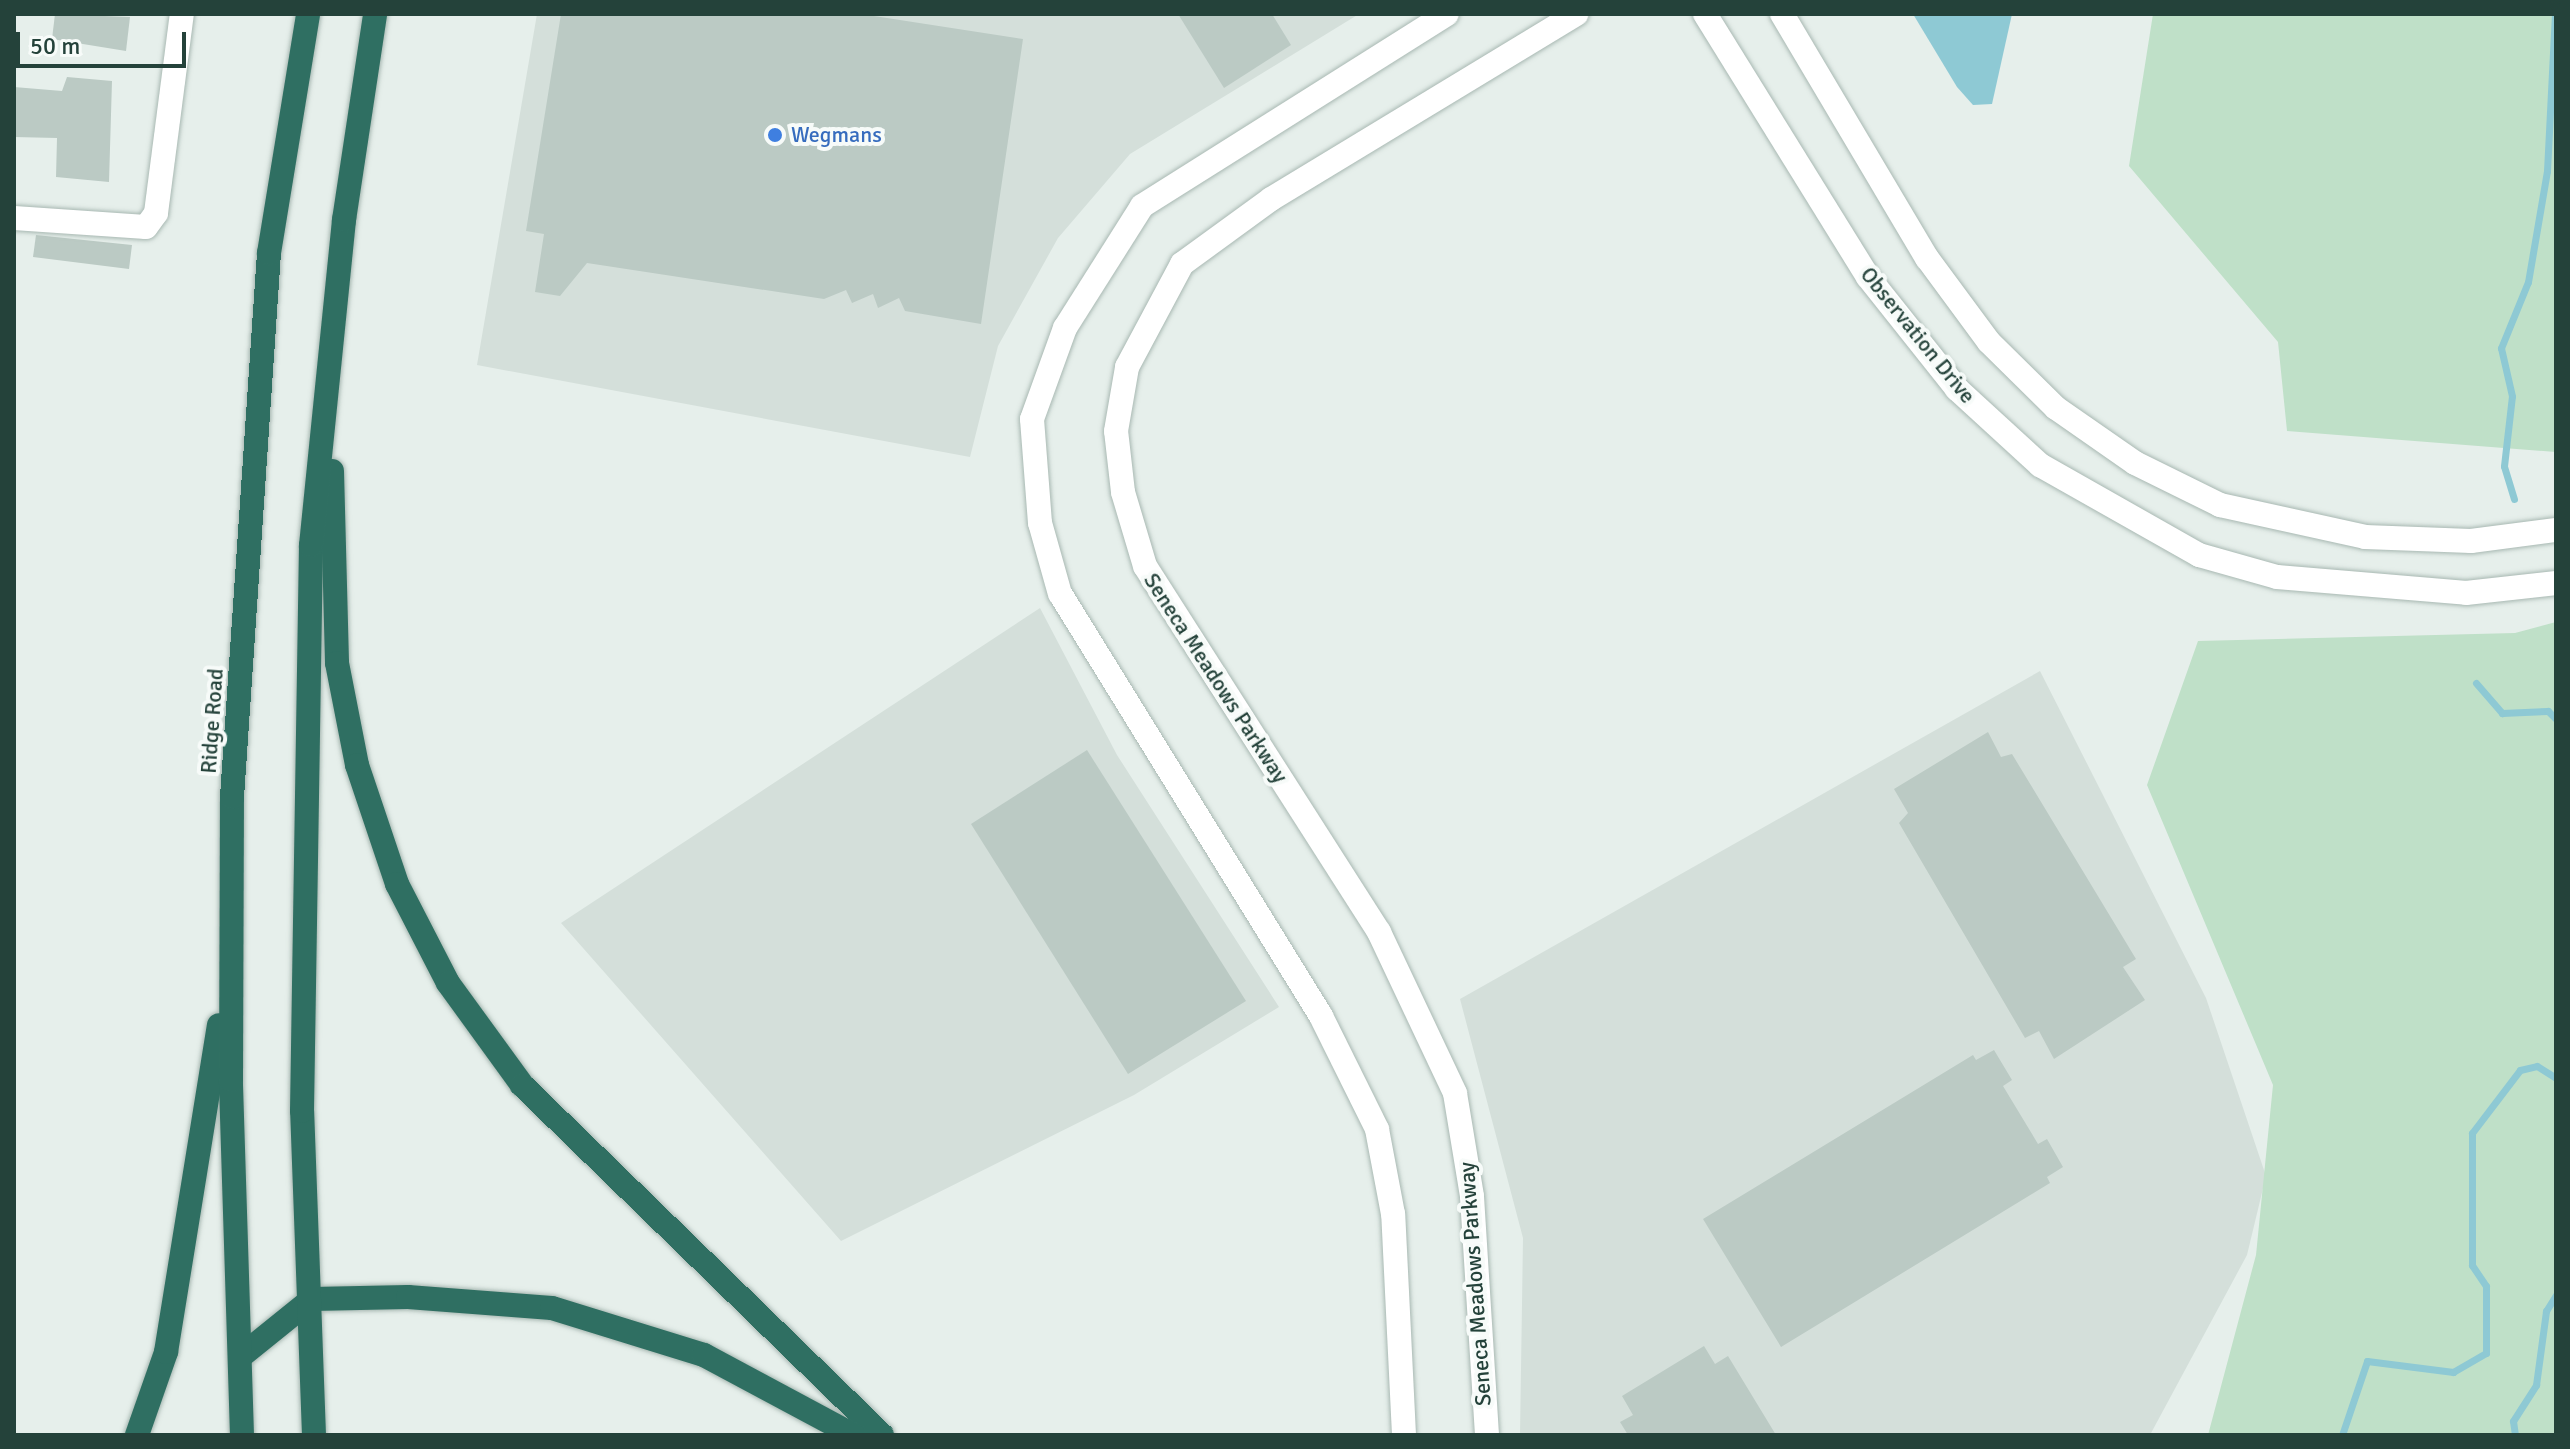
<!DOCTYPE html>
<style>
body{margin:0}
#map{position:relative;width:2570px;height:1449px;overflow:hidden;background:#e6efeb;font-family:Signika,sans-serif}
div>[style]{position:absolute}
.built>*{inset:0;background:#d4dfda}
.green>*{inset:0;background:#bfe0c8}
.water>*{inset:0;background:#8ec9d4}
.stream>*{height:7px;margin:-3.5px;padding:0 3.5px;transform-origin:3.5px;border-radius:3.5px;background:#8ec9d4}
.building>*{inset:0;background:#bbcac4}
.roads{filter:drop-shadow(0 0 2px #a8b8b2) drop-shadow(0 0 2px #a8b8b2)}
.minor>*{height:24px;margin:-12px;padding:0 12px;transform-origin:12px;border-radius:12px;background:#fff}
.highway>*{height:24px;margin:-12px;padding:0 12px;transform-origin:12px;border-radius:12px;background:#2f6f62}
.dots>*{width:22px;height:22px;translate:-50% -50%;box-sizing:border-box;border:4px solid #f7fbf9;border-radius:50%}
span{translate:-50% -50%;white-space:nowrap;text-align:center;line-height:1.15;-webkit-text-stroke:8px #f7fbf9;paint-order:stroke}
.shop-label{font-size:22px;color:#366cbe}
.left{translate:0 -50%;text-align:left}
.street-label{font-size:22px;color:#24423a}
.frame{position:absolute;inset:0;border:16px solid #24423a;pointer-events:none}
.scale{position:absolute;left:16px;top:32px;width:170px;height:36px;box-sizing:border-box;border:4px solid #24423a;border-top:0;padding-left:10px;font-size:24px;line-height:28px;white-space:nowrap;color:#24423a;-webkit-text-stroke:6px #f7fbf9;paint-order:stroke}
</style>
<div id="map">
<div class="built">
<i style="clip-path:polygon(537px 14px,1359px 14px,1130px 154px,1058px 238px,998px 346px,970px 457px,477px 365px)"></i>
<i style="clip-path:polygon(1040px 608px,1117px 755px,1279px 1007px,1134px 1095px,841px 1241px,561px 923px)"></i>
<i style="clip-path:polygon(2040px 671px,2206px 998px,2266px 1176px,2247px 1255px,2150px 1435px,1520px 1435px,1523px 1238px,1460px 999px)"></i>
</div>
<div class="green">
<i style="clip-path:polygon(2153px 14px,2556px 14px,2556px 452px,2287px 431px,2278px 342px,2129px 166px)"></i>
<i style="clip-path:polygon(2556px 622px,2556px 1435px,2208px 1435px,2256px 1255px,2273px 1085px,2147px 785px,2198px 641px,2515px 633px)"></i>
</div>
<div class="water">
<i style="clip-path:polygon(1913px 14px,2012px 14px,1992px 104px,1973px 105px,1957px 87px)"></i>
</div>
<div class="stream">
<i style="left:2514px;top:499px;width:34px;rotate:-107deg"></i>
<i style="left:2504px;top:466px;width:70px;rotate:-83.5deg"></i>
<i style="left:2512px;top:396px;width:49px;rotate:-102.9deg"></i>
<i style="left:2501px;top:348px;width:71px;rotate:-67.8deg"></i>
<i style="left:2528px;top:282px;width:113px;rotate:-80.3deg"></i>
<i style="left:2547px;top:171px;width:157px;rotate:-87.1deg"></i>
<i style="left:2476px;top:683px;width:40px;rotate:49deg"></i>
<i style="left:2502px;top:713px;width:46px;rotate:-2.5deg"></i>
<i style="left:2548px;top:711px;width:11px;rotate:45deg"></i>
<i style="left:2342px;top:1435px;width:78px;rotate:-71.3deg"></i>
<i style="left:2367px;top:1361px;width:87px;rotate:7.3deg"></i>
<i style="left:2453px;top:1372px;width:38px;rotate:-30deg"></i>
<i style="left:2486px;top:1353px;width:67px;rotate:-90deg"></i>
<i style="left:2486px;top:1286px;width:25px;rotate:-124deg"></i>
<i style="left:2472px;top:1265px;width:132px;rotate:-90deg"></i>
<i style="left:2472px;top:1133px;width:79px;rotate:-52.7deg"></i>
<i style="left:2520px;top:1070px;width:17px;rotate:-13deg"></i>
<i style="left:2537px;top:1066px;width:22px;rotate:32deg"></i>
<i style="left:2515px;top:1435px;width:14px;rotate:-98deg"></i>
<i style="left:2513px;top:1421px;width:43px;rotate:-57.4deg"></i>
<i style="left:2536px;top:1385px;width:75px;rotate:-82.3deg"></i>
<i style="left:2546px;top:1311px;width:19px;rotate:-58deg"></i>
</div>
<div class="building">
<i style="clip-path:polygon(55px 14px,130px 17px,126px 51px,52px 39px)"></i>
<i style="clip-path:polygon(561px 14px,861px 14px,1023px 39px,981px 324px,905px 311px,899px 298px,878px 308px,873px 294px,852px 303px,846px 290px,824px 299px,587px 263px,560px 296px,535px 292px,544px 234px,526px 231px)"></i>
<i style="clip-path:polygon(1178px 14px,1272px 14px,1291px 45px,1224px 88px)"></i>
<i style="clip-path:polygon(67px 77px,112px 81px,109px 182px,56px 177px,57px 138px,14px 137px,14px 87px,62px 91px)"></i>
<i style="clip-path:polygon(36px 235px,132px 245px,129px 269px,33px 257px)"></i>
<i style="clip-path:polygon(1988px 732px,2001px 757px,2012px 754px,2136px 959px,2123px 967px,2145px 1000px,2054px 1059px,2039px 1031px,2025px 1038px,1899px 823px,1908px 813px,1894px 789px)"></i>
<i style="clip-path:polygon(1087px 750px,1246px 1001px,1128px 1074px,971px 824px)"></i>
<i style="clip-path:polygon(1994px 1050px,2012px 1080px,2003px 1086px,2038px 1144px,2047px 1139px,2063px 1167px,2047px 1177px,2050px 1183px,1781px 1347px,1703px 1219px,1973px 1055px,1976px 1060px)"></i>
<i style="clip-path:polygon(1704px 1346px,1715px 1364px,1728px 1356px,1776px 1435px,1628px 1435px,1620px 1422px,1633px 1415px,1622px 1396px)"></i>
</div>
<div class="roads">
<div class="minor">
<i style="left:1705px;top:14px;width:309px;rotate:58.2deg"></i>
<i style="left:1868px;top:277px;width:143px;rotate:51.5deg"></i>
<i style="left:1957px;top:389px;width:113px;rotate:42.5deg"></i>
<i style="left:2040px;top:465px;width:183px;rotate:29.5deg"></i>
<i style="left:2199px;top:555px;width:81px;rotate:15.8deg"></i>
<i style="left:2277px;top:577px;width:190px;rotate:4.8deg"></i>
<i style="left:2466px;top:593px;width:91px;rotate:-6.3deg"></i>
<i style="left:1782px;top:14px;width:284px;rotate:59.3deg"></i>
<i style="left:1927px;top:258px;width:104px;rotate:53.6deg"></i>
<i style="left:1989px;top:342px;width:94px;rotate:44.6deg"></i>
<i style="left:2056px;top:408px;width:96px;rotate:34.8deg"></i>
<i style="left:2135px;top:463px;width:95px;rotate:26.3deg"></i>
<i style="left:2220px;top:505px;width:148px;rotate:12.4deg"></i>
<i style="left:2365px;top:537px;width:106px;rotate:2.2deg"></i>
<i style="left:2471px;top:541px;width:86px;rotate:-7.4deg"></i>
<i style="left:14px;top:218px;width:132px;rotate:3.9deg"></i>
<i style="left:146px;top:227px;width:17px;rotate:-54deg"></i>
<i style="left:156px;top:213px;width:201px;rotate:-82.6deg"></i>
<i style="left:1404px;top:1435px;width:221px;rotate:-92.8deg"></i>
<i style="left:1393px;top:1214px;width:86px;rotate:-100.7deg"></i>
<i style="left:1377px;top:1129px;width:126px;rotate:-116.4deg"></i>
<i style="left:1321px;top:1016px;width:496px;rotate:-121.7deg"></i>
<i style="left:1060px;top:594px;width:74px;rotate:-105.7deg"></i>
<i style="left:1040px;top:523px;width:104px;rotate:-94.4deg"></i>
<i style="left:1032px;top:419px;width:97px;rotate:-70.1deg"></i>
<i style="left:1065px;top:328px;width:144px;rotate:-57.7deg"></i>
<i style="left:1142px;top:206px;width:360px;rotate:-32.2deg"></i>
<i style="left:1487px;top:1435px;width:239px;rotate:-93.6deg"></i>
<i style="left:1472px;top:1196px;width:104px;rotate:-99.4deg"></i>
<i style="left:1455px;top:1093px;width:178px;rotate:-115.3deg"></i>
<i style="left:1379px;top:932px;width:434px;rotate:-122.6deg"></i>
<i style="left:1145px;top:566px;width:77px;rotate:-106.6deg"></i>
<i style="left:1123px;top:492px;width:61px;rotate:-96.5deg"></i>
<i style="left:1116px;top:431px;width:65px;rotate:-80.2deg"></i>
<i style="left:1127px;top:367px;width:117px;rotate:-61.9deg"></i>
<i style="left:1182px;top:264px;width:110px;rotate:-36.1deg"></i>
<i style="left:1271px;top:199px;width:357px;rotate:-31.2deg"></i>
</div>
<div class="highway">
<i style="left:332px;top:471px;width:192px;rotate:88.5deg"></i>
<i style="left:337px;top:663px;width:104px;rotate:78.9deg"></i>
<i style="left:357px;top:765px;width:126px;rotate:71.4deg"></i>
<i style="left:397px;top:884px;width:111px;rotate:62.7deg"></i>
<i style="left:448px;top:983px;width:126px;rotate:54deg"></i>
<i style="left:522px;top:1085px;width:502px;rotate:44.19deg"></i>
<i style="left:240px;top:1357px;width:92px;rotate:-38.9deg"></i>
<i style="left:312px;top:1299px;width:96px;rotate:-1.2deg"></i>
<i style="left:408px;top:1297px;width:144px;rotate:4.4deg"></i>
<i style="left:552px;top:1308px;width:159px;rotate:17.2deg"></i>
<i style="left:704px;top:1355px;width:169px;rotate:28.2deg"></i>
<i style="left:137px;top:1435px;width:88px;rotate:-70.7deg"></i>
<i style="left:166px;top:1352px;width:331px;rotate:-80.8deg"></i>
<i style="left:242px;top:1435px;width:355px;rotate:-91.8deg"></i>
<i style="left:231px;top:1080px;width:283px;rotate:-89.8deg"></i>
<i style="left:232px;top:797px;width:545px;rotate:-86.11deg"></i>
<i style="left:269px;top:253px;width:242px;rotate:-80.7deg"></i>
<i style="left:314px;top:1435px;width:324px;rotate:-92.1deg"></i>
<i style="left:302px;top:1111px;width:566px;rotate:-89.09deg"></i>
<i style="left:311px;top:545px;width:327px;rotate:-84.2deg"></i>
<i style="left:344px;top:220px;width:208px;rotate:-81.4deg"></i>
</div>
</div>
<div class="dots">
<i style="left:775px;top:135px;background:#3f7fe0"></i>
</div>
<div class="shop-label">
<span class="left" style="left:791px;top:135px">Wegmans</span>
</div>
<div class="street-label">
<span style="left:1918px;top:335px;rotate:51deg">Observation Drive</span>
<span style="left:1216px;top:678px;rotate:57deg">Seneca Meadows Parkway</span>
<span style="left:212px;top:721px;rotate:-86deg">Ridge Road</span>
<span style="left:1475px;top:1284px;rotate:-94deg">Seneca Meadows Parkway</span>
</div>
<div class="frame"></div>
<div class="scale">50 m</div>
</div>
